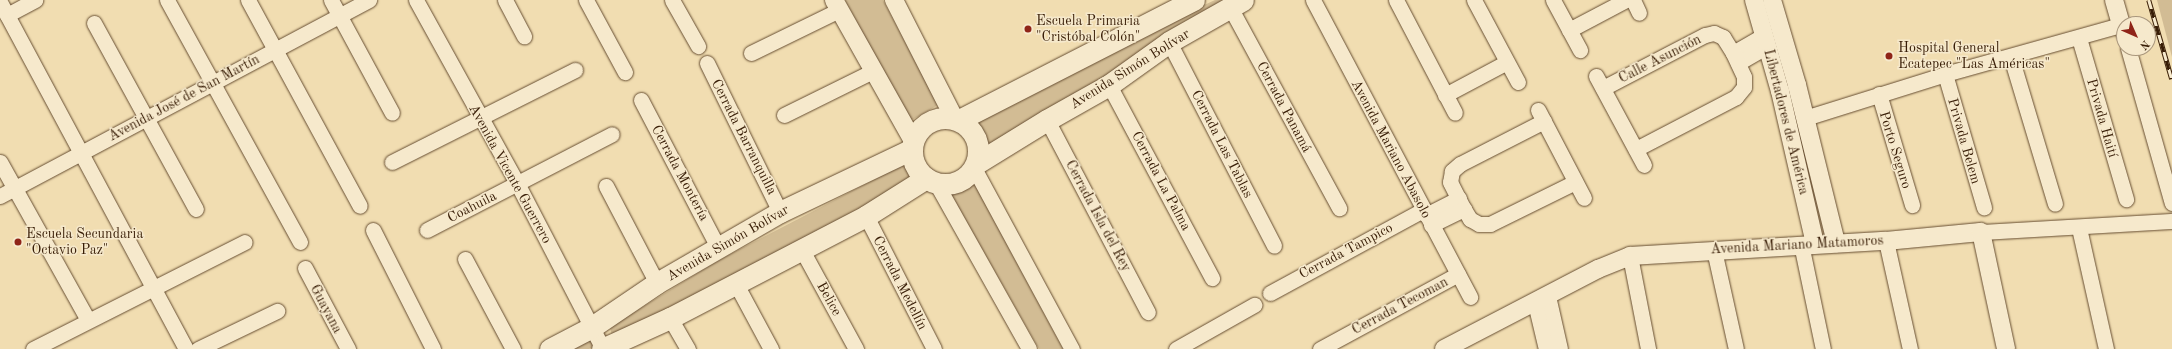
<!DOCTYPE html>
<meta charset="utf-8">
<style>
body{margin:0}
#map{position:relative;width:2172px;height:349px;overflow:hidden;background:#f1ddb1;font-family:"Old Standard TT",serif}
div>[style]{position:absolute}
.green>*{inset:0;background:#d2bc94}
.roads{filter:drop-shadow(0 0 1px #664d31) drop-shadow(0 0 1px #664d31)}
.minor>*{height:15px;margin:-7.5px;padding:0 7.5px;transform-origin:7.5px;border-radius:7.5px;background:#f6e9cc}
.tertiary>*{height:18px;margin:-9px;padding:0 9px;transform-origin:9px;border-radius:9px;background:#f6e9cc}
.secondary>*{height:21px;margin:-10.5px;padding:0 10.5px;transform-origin:10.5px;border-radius:10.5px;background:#f6e9cc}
.secondary>.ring{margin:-10.5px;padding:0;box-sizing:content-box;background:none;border:21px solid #f6e9cc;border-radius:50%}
.rail>*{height:4.5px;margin-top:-2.25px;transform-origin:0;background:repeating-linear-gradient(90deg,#f6e9cc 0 9px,#381d06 0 18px);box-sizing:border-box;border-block:1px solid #381d06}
.dots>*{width:11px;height:11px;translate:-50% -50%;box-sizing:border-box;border:2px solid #f6e9cc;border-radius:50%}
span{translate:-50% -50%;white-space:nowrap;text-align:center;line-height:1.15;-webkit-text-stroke:3px #f6e9cc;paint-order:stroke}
.poi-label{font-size:14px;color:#381d06}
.left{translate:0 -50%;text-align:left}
.street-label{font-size:14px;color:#381d06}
.north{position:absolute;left:2116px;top:16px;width:40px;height:40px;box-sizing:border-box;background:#f6e9cc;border:1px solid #aa977d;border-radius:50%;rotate:135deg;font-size:11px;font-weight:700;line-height:16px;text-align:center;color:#381d06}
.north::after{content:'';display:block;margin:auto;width:14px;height:18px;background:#8f2418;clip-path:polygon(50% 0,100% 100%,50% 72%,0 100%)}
</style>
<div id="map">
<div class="green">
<i style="clip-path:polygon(845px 0,883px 0,938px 105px,910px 121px)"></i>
<i style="clip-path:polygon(1215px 0,1245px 0,986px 149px,980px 133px,970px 121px,1069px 68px)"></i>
<i style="clip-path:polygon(2157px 0,2172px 0,2172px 57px)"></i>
<i style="clip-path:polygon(906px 163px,920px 182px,612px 336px,610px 327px,719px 260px)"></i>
<i style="clip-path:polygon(974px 183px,1063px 349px,1039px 349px,951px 194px)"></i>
<i style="clip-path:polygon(591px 338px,597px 345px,589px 349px,571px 349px)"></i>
</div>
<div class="roads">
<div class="minor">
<i style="left:167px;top:0;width:276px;rotate:61.2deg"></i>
<i style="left:248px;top:0;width:234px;rotate:61.5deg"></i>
<i style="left:331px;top:0;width:128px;rotate:61.6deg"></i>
<i style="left:416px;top:0;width:209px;rotate:61.1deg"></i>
<i style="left:517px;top:183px;width:187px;rotate:62.6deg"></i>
<i style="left:505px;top:0;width:41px;rotate:62.2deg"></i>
<i style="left:586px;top:0;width:82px;rotate:61.6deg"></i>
<i style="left:672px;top:0;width:53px;rotate:60.5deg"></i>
<i style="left:1313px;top:0;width:336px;rotate:62.1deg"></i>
<i style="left:1396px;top:0;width:127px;rotate:62.4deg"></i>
<i style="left:1474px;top:0;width:93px;rotate:61.8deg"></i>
<i style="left:1553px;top:0;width:57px;rotate:61.6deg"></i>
<i style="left:1633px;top:0;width:14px;rotate:65deg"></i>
<i style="left:0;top:2px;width:394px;rotate:61.8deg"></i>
<i style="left:1230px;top:7px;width:229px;rotate:61.5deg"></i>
<i style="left:7px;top:15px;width:32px;rotate:-28deg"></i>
<i style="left:94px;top:23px;width:212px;rotate:61.3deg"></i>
<i style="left:1569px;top:30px;width:64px;rotate:-27.8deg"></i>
<i style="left:2079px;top:38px;width:168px;rotate:73.7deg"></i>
<i style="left:1169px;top:42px;width:229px;rotate:62.7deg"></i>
<i style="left:2128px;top:48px;width:161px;rotate:74.2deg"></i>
<i style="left:751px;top:53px;width:98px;rotate:-26deg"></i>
<i style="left:1733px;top:53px;width:36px;rotate:-30deg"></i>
<i style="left:2011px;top:57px;width:153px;rotate:73.3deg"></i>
<i style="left:707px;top:63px;width:166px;rotate:63.9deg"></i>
<i style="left:1738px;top:63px;width:34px;rotate:-30deg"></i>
<i style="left:1945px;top:74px;width:139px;rotate:73.7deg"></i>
<i style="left:1596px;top:76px;width:101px;rotate:61.7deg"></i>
<i style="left:1109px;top:85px;width:219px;rotate:61.9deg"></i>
<i style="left:1603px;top:88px;width:115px;rotate:-27.5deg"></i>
<i style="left:1705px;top:35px;width:9px;rotate:-13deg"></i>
<i style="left:1714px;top:33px;width:10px;rotate:24deg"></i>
<i style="left:1723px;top:37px;width:19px;rotate:58deg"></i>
<i style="left:1733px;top:53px;width:26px;rotate:65deg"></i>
<i style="left:1744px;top:77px;width:10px;rotate:90deg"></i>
<i style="left:1744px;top:87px;width:13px;rotate:129deg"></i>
<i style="left:1736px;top:97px;width:113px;rotate:152.5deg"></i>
<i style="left:1879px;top:94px;width:116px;rotate:73.4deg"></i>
<i style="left:1445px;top:95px;width:70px;rotate:-28deg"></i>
<i style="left:641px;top:100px;width:166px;rotate:62.4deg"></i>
<i style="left:1538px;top:110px;width:99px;rotate:62.4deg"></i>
<i style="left:784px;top:115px;width:99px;rotate:-26.3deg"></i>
<i style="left:1805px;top:118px;width:147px;rotate:-17.4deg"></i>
<i style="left:1945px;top:74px;width:183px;rotate:-15.6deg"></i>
<i style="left:2121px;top:25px;width:10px;rotate:73deg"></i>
<i style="left:1047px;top:120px;width:217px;rotate:62.3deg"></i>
<i style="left:1544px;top:121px;width:94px;rotate:152.9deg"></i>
<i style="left:1460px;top:164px;width:11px;rotate:139deg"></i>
<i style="left:1452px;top:171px;width:11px;rotate:100deg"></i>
<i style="left:1450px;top:182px;width:30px;rotate:63deg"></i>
<i style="left:1464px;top:209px;width:12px;rotate:59deg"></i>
<i style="left:1470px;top:219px;width:10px;rotate:29deg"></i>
<i style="left:1479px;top:224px;width:11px"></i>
<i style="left:1490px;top:224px;width:95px;rotate:-26.3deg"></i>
<i style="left:0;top:162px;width:181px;rotate:60.9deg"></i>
<i style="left:392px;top:162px;width:205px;rotate:-26.7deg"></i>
<i style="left:974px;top:168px;width:206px;rotate:61.6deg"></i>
<i style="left:936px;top:183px;width:190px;rotate:60.7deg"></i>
<i style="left:606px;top:186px;width:110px;rotate:62.3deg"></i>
<i style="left:0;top:196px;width:418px;rotate:-28deg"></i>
<i style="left:1426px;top:215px;width:37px;rotate:-27deg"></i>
<i style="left:866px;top:216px;width:149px;rotate:62.9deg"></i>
<i style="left:1431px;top:225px;width:37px;rotate:-26deg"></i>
<i style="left:2079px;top:228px;width:124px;rotate:77.4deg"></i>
<i style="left:373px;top:230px;width:133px;rotate:63.2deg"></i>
<i style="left:427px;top:230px;width:208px;rotate:-27.4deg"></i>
<i style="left:1981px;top:232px;width:191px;rotate:-3.3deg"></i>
<i style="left:1886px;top:241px;width:111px;rotate:77.5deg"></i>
<i style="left:1801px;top:244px;width:107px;rotate:78.2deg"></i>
<i style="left:802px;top:250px;width:113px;rotate:61.4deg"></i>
<i style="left:1714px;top:250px;width:101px;rotate:77.5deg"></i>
<i style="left:1630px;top:256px;width:95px;rotate:79deg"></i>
<i style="left:465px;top:259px;width:102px;rotate:61.9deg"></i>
<i style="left:305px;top:268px;width:92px;rotate:62deg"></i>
<i style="left:736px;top:284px;width:74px;rotate:61.7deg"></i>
<i style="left:1270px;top:293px;width:174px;rotate:-28.5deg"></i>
<i style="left:1548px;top:296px;width:54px;rotate:77.2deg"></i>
<i style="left:1535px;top:303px;width:47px;rotate:76.6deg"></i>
<i style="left:670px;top:318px;width:36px;rotate:60deg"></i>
<i style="left:33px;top:349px;width:237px;rotate:-26.8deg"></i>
<i style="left:198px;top:349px;width:88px;rotate:-25.7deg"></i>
<i style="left:1176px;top:349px;width:90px;rotate:-29.4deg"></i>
<i style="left:1320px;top:349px;width:157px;rotate:-28.5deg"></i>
</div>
<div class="tertiary">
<i style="left:834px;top:0;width:162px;rotate:60.7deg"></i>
<i style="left:894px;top:0;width:132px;rotate:63deg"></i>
<i style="left:1754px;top:0;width:95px;rotate:74.1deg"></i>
<i style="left:1780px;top:91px;width:157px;rotate:77.1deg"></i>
<i style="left:1772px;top:0;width:89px;rotate:73.6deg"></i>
<i style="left:1797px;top:85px;width:163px;rotate:76.1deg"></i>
<i style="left:2114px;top:0;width:26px;rotate:74deg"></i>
<i style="left:1444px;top:349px;width:174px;rotate:-27.5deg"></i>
<i style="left:1598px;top:269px;width:35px;rotate:-22deg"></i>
<i style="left:1630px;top:256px;width:256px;rotate:-3.4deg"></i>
<i style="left:1886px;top:241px;width:95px;rotate:-5.4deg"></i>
<i style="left:1981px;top:232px;width:120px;rotate:77.9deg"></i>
</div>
<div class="secondary">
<i class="ring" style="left:912px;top:118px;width:45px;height:45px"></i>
<i style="left:959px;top:120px;width:264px;rotate:-27.1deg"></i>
<i style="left:977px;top:163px;width:82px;rotate:-31.6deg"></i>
<i style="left:1047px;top:120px;width:71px;rotate:-29.4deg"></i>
<i style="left:1109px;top:85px;width:74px;rotate:-35.6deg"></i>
<i style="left:1169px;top:42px;width:85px;rotate:-29.6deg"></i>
<i style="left:550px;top:349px;width:47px;rotate:-27.6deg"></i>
<i style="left:592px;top:327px;width:78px;rotate:-34.1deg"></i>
<i style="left:657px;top:283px;width:142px;rotate:-30deg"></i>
<i style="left:780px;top:212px;width:146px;rotate:-25.5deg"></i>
<i style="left:602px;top:349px;width:75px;rotate:-24.5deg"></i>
<i style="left:670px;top:318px;width:221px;rotate:-27.5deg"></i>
<i style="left:866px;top:216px;width:71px;rotate:-32.3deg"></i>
</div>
</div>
<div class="rail">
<i style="left:2149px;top:0;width:82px;rotate:73.8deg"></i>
</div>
<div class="dots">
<i style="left:1028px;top:29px;background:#8f2418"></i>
<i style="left:1889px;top:56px;background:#8f2418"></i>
<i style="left:18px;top:242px;background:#8f2418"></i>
</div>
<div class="poi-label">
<span class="left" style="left:1036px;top:29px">Escuela Primaria<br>"Cristóbal Colón"</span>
<span class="left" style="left:1898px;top:56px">Hospital General<br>Ecatepec "Las Américas"</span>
<span class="left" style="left:26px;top:242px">Escuela Secundaria<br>"Octavio Paz"</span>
</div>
<div class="street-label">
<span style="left:1660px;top:59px;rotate:-27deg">Calle Asunción</span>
<span style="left:1130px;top:69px;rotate:-32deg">Avenida Simón Bolívar</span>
<span style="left:184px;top:98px;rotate:-28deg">Avenida José de San Martín</span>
<span style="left:1284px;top:107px;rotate:62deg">Cerrada Panamá</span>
<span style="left:2102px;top:118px;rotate:74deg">Privada Haití</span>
<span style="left:1786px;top:122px;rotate:76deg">Libertadores de América</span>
<span style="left:744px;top:137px;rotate:63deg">Cerrada Barranquilla</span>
<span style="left:1964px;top:141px;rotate:74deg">Privada Belem</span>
<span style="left:1222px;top:144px;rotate:63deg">Cerrada Las Tablas</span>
<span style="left:1391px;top:149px;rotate:62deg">Avenida Mariano Abasolo</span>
<span style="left:1895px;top:150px;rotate:73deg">Porto Seguro</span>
<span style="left:680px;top:173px;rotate:62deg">Cerrada Montería</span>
<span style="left:510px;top:174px;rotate:61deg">Avenida Vicente Guerrero</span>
<span style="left:1161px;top:181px;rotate:62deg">Cerrada La Palma</span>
<span style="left:472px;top:207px;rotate:-27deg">Coahuila</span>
<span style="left:1098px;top:216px;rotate:62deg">Cerrada Isla del Rey</span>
<span style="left:728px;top:243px;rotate:-30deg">Avenida Simón Bolívar</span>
<span style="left:1797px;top:245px;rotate:-3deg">Avenida Mariano Matamoros</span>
<span style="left:1346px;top:251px;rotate:-28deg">Cerrada Tampico</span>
<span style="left:900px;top:283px;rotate:63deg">Cerrada Medellín</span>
<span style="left:829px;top:299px;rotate:61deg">Belice</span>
<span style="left:1400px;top:306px;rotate:-28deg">Cerrada Tecoman</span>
<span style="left:326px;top:309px;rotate:62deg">Guayana</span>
</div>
<div class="north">N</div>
</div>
